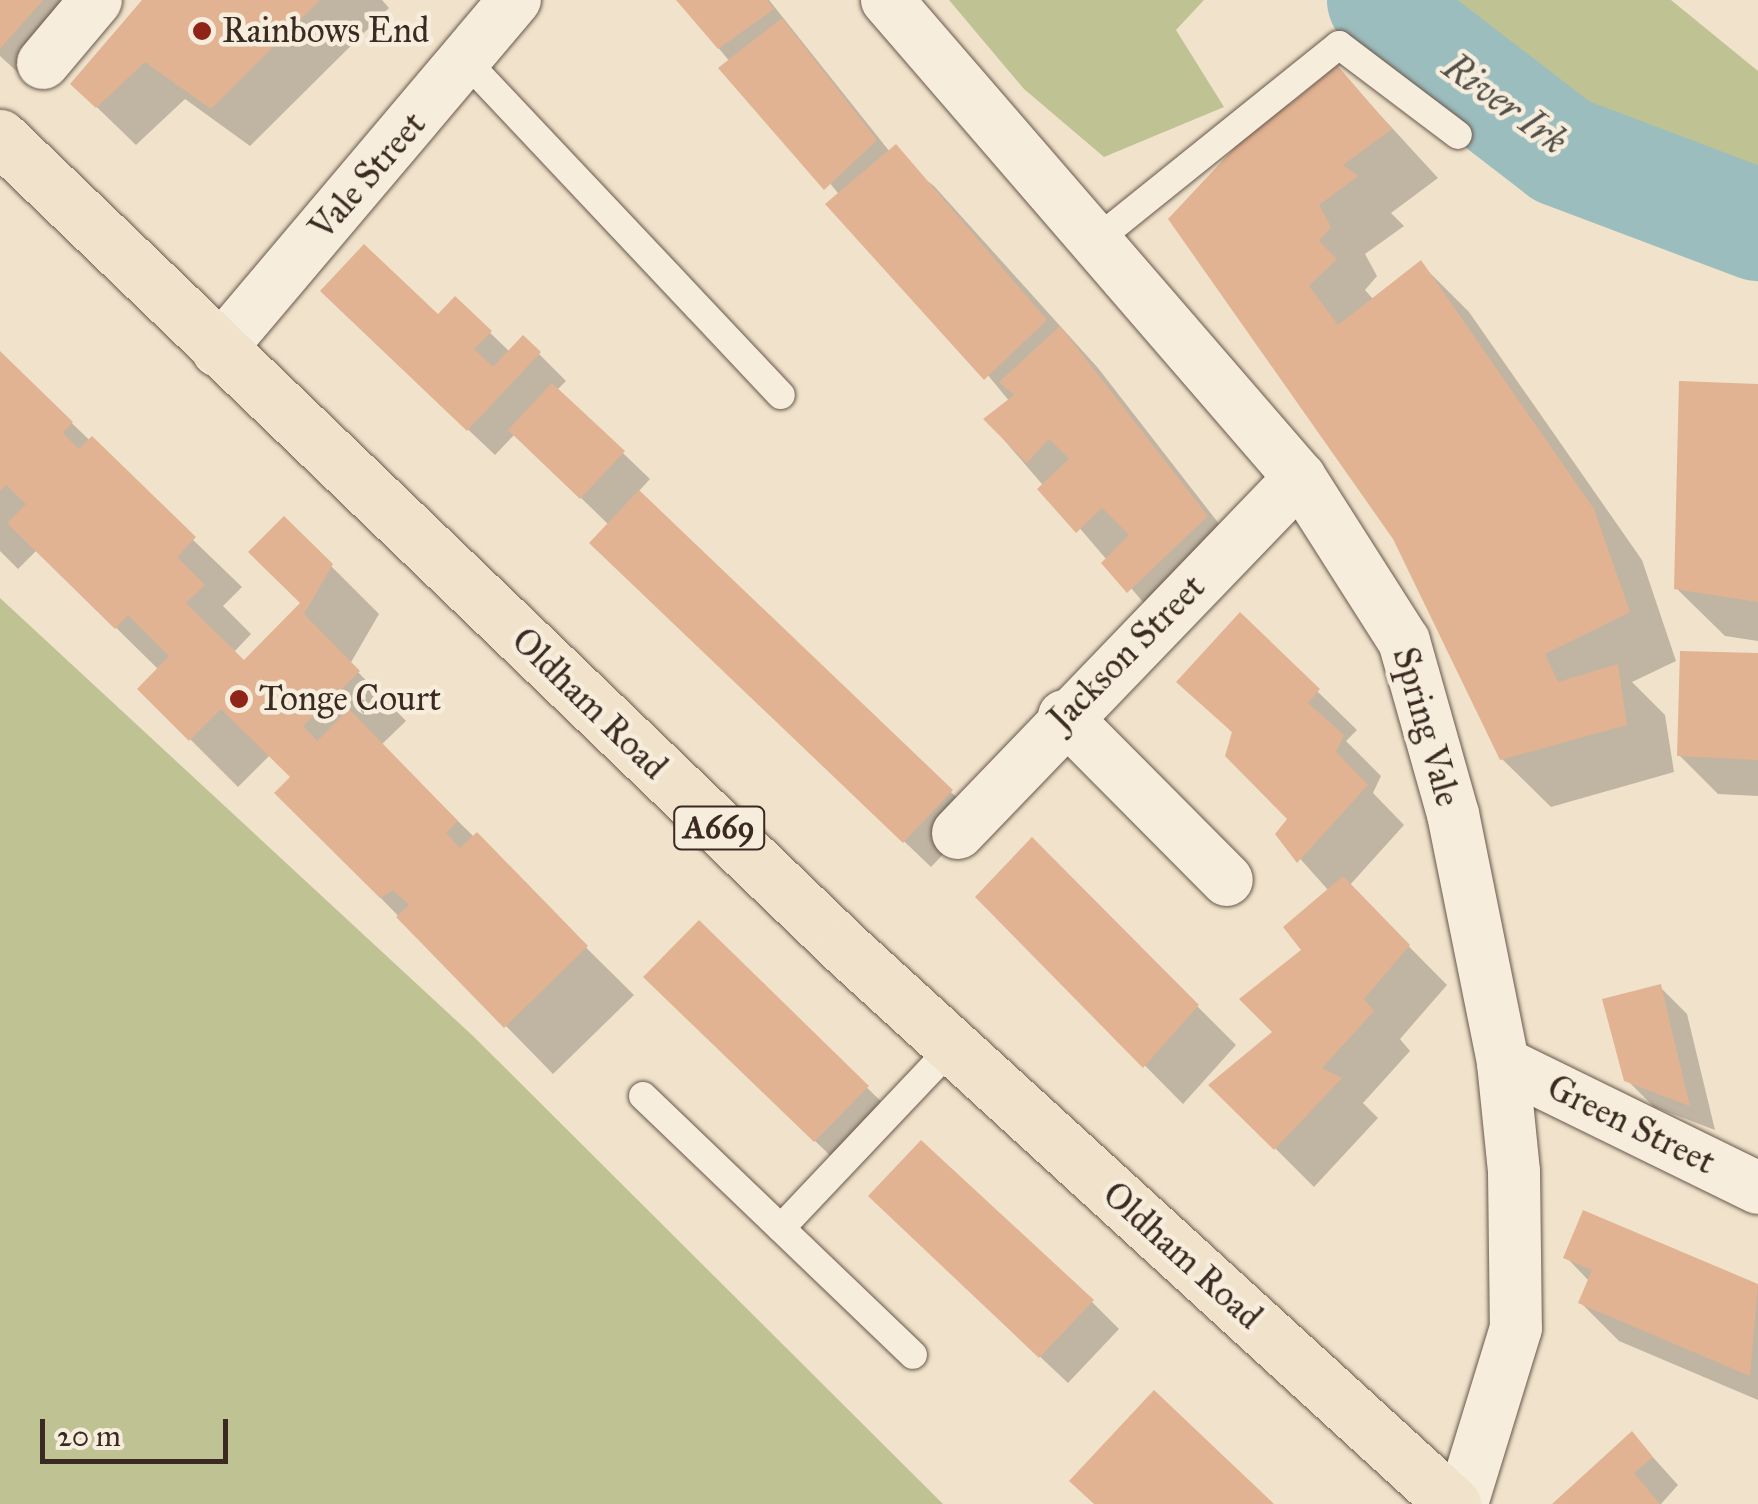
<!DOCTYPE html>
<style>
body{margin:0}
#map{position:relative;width:1758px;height:1504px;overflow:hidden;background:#f1e3cb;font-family:"IM FELL Great Primer",serif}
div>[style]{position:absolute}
.green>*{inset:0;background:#bfc293}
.shadow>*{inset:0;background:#0003}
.river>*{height:112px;margin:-56px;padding:0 56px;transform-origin:56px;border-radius:56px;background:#9cbdbe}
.building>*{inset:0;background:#e1b392}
.roads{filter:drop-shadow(0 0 2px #68584c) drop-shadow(0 0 2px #68584c)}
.service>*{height:28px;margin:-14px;padding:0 14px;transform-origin:14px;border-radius:14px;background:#f6eddd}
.minor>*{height:52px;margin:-26px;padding:0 26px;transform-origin:26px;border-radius:26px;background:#f6eddd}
.primary>*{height:55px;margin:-27.5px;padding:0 27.5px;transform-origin:27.5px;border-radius:27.5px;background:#f1e3cb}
.dots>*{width:28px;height:28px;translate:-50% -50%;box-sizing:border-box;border:5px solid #f6eddd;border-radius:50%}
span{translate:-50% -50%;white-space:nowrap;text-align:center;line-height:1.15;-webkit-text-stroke:9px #f6eddd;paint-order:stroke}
.shield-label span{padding:2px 8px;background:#f6eddd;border:2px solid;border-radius:8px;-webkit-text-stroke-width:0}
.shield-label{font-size:32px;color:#3a2a21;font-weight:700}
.poi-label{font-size:35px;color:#3a2a21}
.left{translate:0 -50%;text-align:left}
.street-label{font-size:35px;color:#3a2a21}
.water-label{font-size:38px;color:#524f48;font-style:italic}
.scale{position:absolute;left:40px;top:1419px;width:188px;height:45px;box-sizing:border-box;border:5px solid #3a2a21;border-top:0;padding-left:12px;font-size:30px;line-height:35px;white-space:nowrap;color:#3a2a21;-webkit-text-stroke:8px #f6eddd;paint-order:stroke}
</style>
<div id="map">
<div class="green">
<i style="clip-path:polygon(949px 0,1204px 0,1176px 30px,1224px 107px,1104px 157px,1024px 89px)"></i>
<i style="clip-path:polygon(1358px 0,1671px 0,1758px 71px,1758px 255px,1575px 184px)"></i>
<i style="clip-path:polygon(0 598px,473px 1036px,943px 1504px,0 1504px)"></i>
</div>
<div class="shadow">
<i style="clip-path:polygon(0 0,94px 0,24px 78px,0 56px)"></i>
<i style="clip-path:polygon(146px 0,382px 0,389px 8px,250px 146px,185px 99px,136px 145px,73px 84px)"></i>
<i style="clip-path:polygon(679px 0,769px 0,890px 152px,934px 186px,1098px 368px,1244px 556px,1167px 630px,987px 420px,1010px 402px)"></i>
<i style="clip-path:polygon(1337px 68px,1438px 178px,1391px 213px,1404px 226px,1365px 254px,1377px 276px,1365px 290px,1374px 300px,1421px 264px,1469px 312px,1642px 560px,1676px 661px,1632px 682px,1665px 715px,1674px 772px,1551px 807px,1502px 759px,1395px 538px,1172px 220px)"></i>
<i style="clip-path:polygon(455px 299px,510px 352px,524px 339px,566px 381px,557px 390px,650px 479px,638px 492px,978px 818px,931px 867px,619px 569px,609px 525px,515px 434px,495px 455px,350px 318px,438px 317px)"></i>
<i style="clip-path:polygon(0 354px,242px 587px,223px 606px,251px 634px,233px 653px,244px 664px,303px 603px,284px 519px,379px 614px,350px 664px,406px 721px,381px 745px,634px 995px,553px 1074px,278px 793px,293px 777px,270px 755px,238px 787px,140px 689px,159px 670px,37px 550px,18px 569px,0 551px)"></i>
<i style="clip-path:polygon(1758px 387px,1758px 641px,1725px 636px,1676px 588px)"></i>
<i style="clip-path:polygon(1240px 616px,1357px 730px,1346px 741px,1381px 776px,1373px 793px,1404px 825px,1349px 886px,1447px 985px,1400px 1039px,1410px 1051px,1363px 1103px,1378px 1118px,1314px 1187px,1212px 1085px,1275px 1033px,1329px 891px,1278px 834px,1290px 818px,1234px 734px,1180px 682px)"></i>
<i style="clip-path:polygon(1758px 656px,1758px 796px,1718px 794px,1679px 755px)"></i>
<i style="clip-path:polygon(1032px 841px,1236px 1045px,1183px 1104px,978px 897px)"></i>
<i style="clip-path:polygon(699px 924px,894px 1114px,842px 1167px,673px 1004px)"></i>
<i style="clip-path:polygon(1660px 987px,1687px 1014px,1715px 1130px,1654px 1107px,1627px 1080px)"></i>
<i style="clip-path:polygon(1585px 1213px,1758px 1286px,1758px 1400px,1619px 1341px,1581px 1303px,1590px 1282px,1566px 1257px)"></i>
<i style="clip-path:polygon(898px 1223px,1092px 1302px,1119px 1329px,1068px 1383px)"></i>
<i style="clip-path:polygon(1632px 1434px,1678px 1485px,1661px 1504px,1555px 1504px)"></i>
</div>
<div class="river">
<i style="left:1383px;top:0;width:28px;rotate:60deg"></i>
<i style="left:1397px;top:24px;width:208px;rotate:37.6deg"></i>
<i style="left:1562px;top:151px;width:210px;rotate:20.7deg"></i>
</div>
<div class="building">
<i style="clip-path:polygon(0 0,43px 0,0 49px)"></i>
<i style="clip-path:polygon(142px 0,320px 0,211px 109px,145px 62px,96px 108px,70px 84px)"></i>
<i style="clip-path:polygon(676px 0,767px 0,774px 9px,718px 49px)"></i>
<i style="clip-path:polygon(782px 18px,877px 140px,824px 190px,718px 68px)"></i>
<i style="clip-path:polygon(1337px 65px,1392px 129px,1343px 165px,1358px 176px,1319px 205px,1331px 227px,1319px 241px,1337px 259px,1309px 286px,1338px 325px,1421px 260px,1594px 509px,1630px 612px,1545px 654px,1558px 682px,1618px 664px,1627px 725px,1500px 760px,1393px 539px,1168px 219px,1282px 97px,1290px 104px)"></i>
<i style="clip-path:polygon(896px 144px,1047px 320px,984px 380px,825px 204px)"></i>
<i style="clip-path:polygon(364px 244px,438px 314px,455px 296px,492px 331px,474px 349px,493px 367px,523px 335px,541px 352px,467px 431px,320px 291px)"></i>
<i style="clip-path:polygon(1060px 326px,1208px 516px,1127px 593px,1101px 563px,1129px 535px,1102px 508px,1076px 533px,1037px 489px,1069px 459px,1049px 439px,1027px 463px,983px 419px,1014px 395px,999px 382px)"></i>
<i style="clip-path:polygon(0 351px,73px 422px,63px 433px,79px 449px,92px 436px,196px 537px,177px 557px,205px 585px,186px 603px,244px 660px,300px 603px,248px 552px,284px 516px,333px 564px,304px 614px,360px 671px,303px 726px,317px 741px,349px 709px,458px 821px,446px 833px,460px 848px,477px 832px,588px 946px,504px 1028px,396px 917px,409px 905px,393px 890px,380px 898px,274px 793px,290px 777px,221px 709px,189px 741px,137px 689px,169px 656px,128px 615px,115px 629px,7px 523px,26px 504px,6px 485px,0 491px)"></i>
<i style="clip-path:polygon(1679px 381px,1758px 384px,1758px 602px,1674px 589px)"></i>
<i style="clip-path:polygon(552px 383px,625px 451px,580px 499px,508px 430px)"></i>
<i style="clip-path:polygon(639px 490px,953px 790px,903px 843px,589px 543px)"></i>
<i style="clip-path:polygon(1240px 612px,1320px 689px,1308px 703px,1344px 735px,1336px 752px,1368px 785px,1297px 863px,1275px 834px,1287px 819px,1225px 756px,1232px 732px,1176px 682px)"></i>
<i style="clip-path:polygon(1680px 651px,1758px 653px,1758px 760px,1677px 756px)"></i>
<i style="clip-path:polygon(1032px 837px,1199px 1005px,1143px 1068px,975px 897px)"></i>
<i style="clip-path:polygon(1343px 876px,1410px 945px,1364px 999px,1374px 1011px,1322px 1068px,1342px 1078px,1274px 1150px,1208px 1085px,1272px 1032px,1239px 999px,1301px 950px,1283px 927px)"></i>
<i style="clip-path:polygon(699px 920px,869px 1086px,814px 1142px,643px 977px)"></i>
<i style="clip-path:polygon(1661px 984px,1669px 1019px,1690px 1106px,1624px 1081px,1602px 999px)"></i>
<i style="clip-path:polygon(921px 1140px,1094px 1300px,1039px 1358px,868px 1196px)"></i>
<i style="clip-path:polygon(1583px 1210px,1758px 1284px,1750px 1376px,1578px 1303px,1592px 1270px,1563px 1258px)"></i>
<i style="clip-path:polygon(1154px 1390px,1274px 1504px,1094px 1504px,1069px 1481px)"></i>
<i style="clip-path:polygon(1632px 1431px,1653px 1457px,1634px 1473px,1660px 1504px,1552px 1504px)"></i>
</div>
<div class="roads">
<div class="service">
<i style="left:466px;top:61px;width:459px;rotate:46.7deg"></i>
<i style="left:1099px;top:238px;width:308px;rotate:-38.8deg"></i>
<i style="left:1339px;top:45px;width:149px;rotate:37.1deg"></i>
<i style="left:643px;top:1096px;width:374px;rotate:43.8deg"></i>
<i style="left:781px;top:1228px;width:249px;rotate:-46.6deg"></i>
</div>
<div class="minor">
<i style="left:887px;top:0;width:632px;rotate:49.17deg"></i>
<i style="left:1300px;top:478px;width:193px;rotate:57.5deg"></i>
<i style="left:1404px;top:641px;width:180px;rotate:74.2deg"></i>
<i style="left:1453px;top:814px;width:254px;rotate:78.6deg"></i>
<i style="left:1503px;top:1063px;width:110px;rotate:84.2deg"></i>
<i style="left:1514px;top:1172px;width:156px;rotate:89.3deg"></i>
<i style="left:1516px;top:1328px;width:184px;rotate:107.1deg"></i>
<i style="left:43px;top:63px;width:82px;rotate:-49.9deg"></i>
<i style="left:218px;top:351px;width:460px;rotate:-49.8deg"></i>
<i style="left:1064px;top:716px;width:231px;rotate:45.2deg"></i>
<i style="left:958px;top:833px;width:493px;rotate:-46.1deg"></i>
<i style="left:1503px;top:1063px;width:284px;rotate:26.1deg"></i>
</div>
<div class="primary">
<i style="left:0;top:137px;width:1175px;rotate:43.83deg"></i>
<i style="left:848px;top:951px;width:820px;rotate:42.43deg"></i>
</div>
</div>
<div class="dots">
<i style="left:202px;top:31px;background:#8f2418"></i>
<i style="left:239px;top:699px;background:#8f2418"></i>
</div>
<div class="shield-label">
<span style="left:719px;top:828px">A669</span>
</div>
<div class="poi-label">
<span class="left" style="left:222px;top:31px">Rainbows End</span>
<span class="left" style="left:259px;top:699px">Tonge Court</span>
</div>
<div class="street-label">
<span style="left:368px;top:176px;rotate:-49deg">Vale Street</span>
<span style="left:1127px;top:653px;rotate:-45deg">Jackson Street</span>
<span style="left:589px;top:704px;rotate:44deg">Oldham Road</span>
<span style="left:1426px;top:727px;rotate:74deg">Spring Vale</span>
<span style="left:1631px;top:1125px;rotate:26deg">Green Street</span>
<span style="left:1182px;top:1256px;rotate:42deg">Oldham Road</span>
</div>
<div class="water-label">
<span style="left:1505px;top:104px;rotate:36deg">River Irk</span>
</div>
<div class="scale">20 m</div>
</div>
